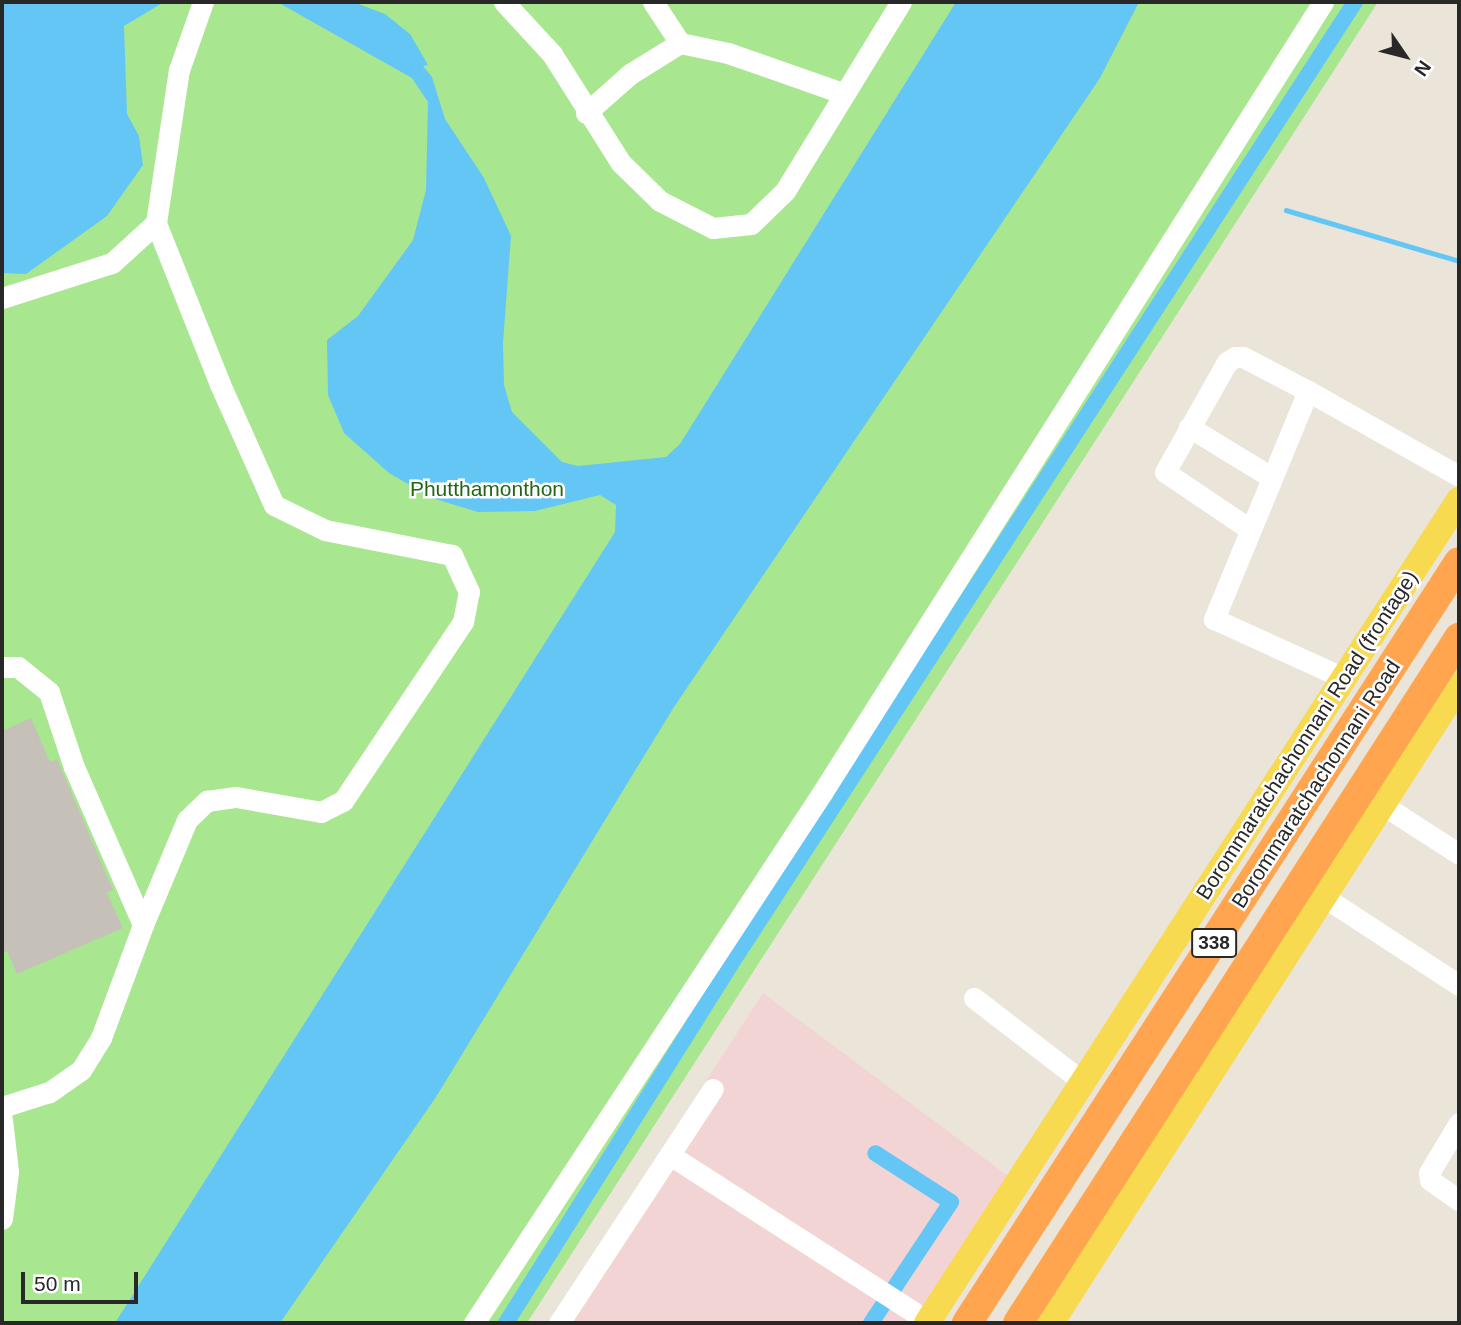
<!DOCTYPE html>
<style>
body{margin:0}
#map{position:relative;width:1461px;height:1325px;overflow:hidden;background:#ebe4d8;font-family:Arial,sans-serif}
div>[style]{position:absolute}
.medical>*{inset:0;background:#f3d4d4}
.green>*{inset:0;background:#a9e690}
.water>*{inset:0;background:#64c6f5}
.stream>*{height:4.5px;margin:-2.25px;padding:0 2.25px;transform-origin:2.25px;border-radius:2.25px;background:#64c6f5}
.canal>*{height:16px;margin:-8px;padding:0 8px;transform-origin:8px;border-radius:8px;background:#64c6f5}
.building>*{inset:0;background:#c6c1b8}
.minor>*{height:21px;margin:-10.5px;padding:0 10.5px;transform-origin:10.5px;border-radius:10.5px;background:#fff}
.major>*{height:26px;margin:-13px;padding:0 13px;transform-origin:13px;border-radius:13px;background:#f8da50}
.highway>*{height:30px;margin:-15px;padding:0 15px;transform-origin:15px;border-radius:15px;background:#ffa54f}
span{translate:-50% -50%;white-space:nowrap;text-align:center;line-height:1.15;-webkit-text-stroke:5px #fff;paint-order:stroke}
.shield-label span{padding:2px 5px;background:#fff;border:2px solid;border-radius:5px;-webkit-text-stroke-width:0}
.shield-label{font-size:19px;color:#282828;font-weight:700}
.park-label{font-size:21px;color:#226715}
.street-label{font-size:21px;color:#282828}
.frame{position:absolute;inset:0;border:4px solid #282828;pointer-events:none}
.north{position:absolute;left:1370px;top:21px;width:70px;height:70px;-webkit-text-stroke:5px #fff;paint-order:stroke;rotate:125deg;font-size:19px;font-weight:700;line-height:28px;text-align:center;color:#282828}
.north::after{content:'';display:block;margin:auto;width:24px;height:32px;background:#282828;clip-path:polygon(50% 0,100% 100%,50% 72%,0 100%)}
.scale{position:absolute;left:21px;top:1272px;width:117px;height:32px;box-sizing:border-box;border:4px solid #282828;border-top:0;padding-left:9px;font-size:21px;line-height:24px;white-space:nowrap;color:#282828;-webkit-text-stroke:5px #fff;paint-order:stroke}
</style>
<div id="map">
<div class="medical">
<i style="clip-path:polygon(763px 993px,1008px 1176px,913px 1323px,549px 1323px)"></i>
</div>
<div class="green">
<i style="clip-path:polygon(2px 2px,1378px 2px,527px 1323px,2px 1323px)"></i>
</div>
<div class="water">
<i style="clip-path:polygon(2px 2px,164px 2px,124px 26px,127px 114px,139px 136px,143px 165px,107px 216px,26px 274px,2px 273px)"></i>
<i style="clip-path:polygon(262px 2px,353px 2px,385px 14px,410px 34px,428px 65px,423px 66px,432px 77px,445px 119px,484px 178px,511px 236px,503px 343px,504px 385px,512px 412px,562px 462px,578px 466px,666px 457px,680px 444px,956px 2px,1139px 2px,1100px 78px,674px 707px,436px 1097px,280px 1323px,115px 1323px,615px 532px,616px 505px,600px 495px,535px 511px,478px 512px,432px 498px,389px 473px,344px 433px,328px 395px,327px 340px,358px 316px,413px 240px,426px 190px,428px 102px,412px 78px,279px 3px)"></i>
</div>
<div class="stream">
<i style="left:1286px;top:210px;width:180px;rotate:16.4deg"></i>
</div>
<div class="canal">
<i style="left:506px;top:1323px;width:438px;rotate:-57.9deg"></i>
<i style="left:739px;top:952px;width:1132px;rotate:-57.04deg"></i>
<i style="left:871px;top:1323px;width:145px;rotate:-56.5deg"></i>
<i style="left:951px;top:1202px;width:90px;rotate:-147.2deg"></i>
</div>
<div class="building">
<i style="clip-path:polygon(31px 718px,50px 762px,57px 759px,113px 890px,107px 893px,123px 928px,17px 974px,7px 951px,2px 953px,2px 731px)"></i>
</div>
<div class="minor">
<i style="left:504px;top:2px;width:71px;rotate:47.3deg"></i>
<i style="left:552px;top:54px;width:129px;rotate:57.7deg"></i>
<i style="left:621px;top:163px;width:54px;rotate:44.3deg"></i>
<i style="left:660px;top:201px;width:59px;rotate:27deg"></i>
<i style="left:713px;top:228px;width:38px;rotate:-6deg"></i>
<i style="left:751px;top:224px;width:47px;rotate:-44.1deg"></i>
<i style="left:785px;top:191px;width:222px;rotate:-58.5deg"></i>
<i style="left:653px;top:2px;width:49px;rotate:56.6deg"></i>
<i style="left:680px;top:43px;width:49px;rotate:11.8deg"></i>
<i style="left:728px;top:53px;width:121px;rotate:19.3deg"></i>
<i style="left:586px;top:113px;width:59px;rotate:-41.6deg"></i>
<i style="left:630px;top:74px;width:59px;rotate:-31.8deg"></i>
<i style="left:2px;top:298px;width:115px;rotate:-17.7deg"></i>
<i style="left:112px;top:263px;width:59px;rotate:-42.3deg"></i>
<i style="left:156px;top:223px;width:155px;rotate:-81.5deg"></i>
<i style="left:179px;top:70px;width:72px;rotate:-70.6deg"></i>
<i style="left:1308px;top:391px;width:247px;rotate:112.4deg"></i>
<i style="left:1214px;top:619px;width:143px;rotate:24.4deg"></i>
<i style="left:1189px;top:427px;width:96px;rotate:31.4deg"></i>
<i style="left:1248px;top:528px;width:100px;rotate:-146deg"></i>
<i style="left:1165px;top:472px;width:126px;rotate:-60.6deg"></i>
<i style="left:1227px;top:362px;width:9px;rotate:-32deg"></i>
<i style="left:1235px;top:357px;width:8px"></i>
<i style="left:1243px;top:357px;width:73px;rotate:27.6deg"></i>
<i style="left:1308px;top:391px;width:173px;rotate:29.4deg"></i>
<i style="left:2px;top:667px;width:16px"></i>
<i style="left:18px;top:667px;width:40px;rotate:39deg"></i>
<i style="left:49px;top:692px;width:79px;rotate:71.6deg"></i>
<i style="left:74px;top:767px;width:172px;rotate:66.4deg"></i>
<i style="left:143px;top:925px;width:121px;rotate:110.4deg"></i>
<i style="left:101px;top:1038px;width:38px;rotate:122deg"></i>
<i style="left:81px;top:1070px;width:39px;rotate:145deg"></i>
<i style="left:49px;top:1092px;width:49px;rotate:162.3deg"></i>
<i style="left:1383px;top:805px;width:90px;rotate:32.8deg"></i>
<i style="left:1324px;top:897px;width:161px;rotate:33.1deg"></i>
<i style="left:143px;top:925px;width:114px;rotate:-67.3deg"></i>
<i style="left:187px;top:820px;width:28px;rotate:-44deg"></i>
<i style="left:207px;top:801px;width:29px;rotate:-8deg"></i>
<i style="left:236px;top:797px;width:86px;rotate:10deg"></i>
<i style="left:321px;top:812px;width:25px;rotate:-27deg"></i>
<i style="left:343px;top:801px;width:216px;rotate:-56.2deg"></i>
<i style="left:463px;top:622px;width:31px;rotate:-79deg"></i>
<i style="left:469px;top:592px;width:41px;rotate:-114.7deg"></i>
<i style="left:452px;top:555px;width:129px;rotate:-168.9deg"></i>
<i style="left:325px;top:530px;width:57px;rotate:-153.9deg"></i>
<i style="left:274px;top:505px;width:133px;rotate:-114.1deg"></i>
<i style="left:220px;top:384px;width:173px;rotate:-111.7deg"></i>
<i style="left:974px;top:998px;width:138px;rotate:37.6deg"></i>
<i style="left:2px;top:1119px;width:53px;rotate:83.5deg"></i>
<i style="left:8px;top:1172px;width:47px;rotate:97.3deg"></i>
<i style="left:1459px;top:1123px;width:58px;rotate:121deg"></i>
<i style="left:1429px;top:1173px;width:7px;rotate:82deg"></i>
<i style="left:1430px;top:1180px;width:35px;rotate:35deg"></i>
<i style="left:670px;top:1155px;width:307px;rotate:32.8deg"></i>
<i style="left:474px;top:1323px;width:634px;rotate:-56.71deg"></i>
<i style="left:822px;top:793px;width:936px;rotate:-57.65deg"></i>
<i style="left:559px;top:1323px;width:280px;rotate:-56.7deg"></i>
</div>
<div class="major">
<i style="left:927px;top:1323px;width:980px;rotate:-57.12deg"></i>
<i style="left:1051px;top:1323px;width:757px;rotate:-57.4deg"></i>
</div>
<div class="highway">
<i style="left:967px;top:1323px;width:906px;rotate:-57.12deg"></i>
<i style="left:1018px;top:1323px;width:815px;rotate:-57.23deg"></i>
</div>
<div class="shield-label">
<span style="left:1214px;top:943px">338</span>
</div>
<div class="park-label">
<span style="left:487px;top:489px">Phutthamonthon</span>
</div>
<div class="street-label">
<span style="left:1307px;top:735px;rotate:-57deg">Borommaratchachonnani Road (frontage)</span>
<span style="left:1316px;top:784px;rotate:-57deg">Borommaratchachonnani Road</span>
</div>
<div class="frame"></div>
<div class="north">N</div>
<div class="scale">50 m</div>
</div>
